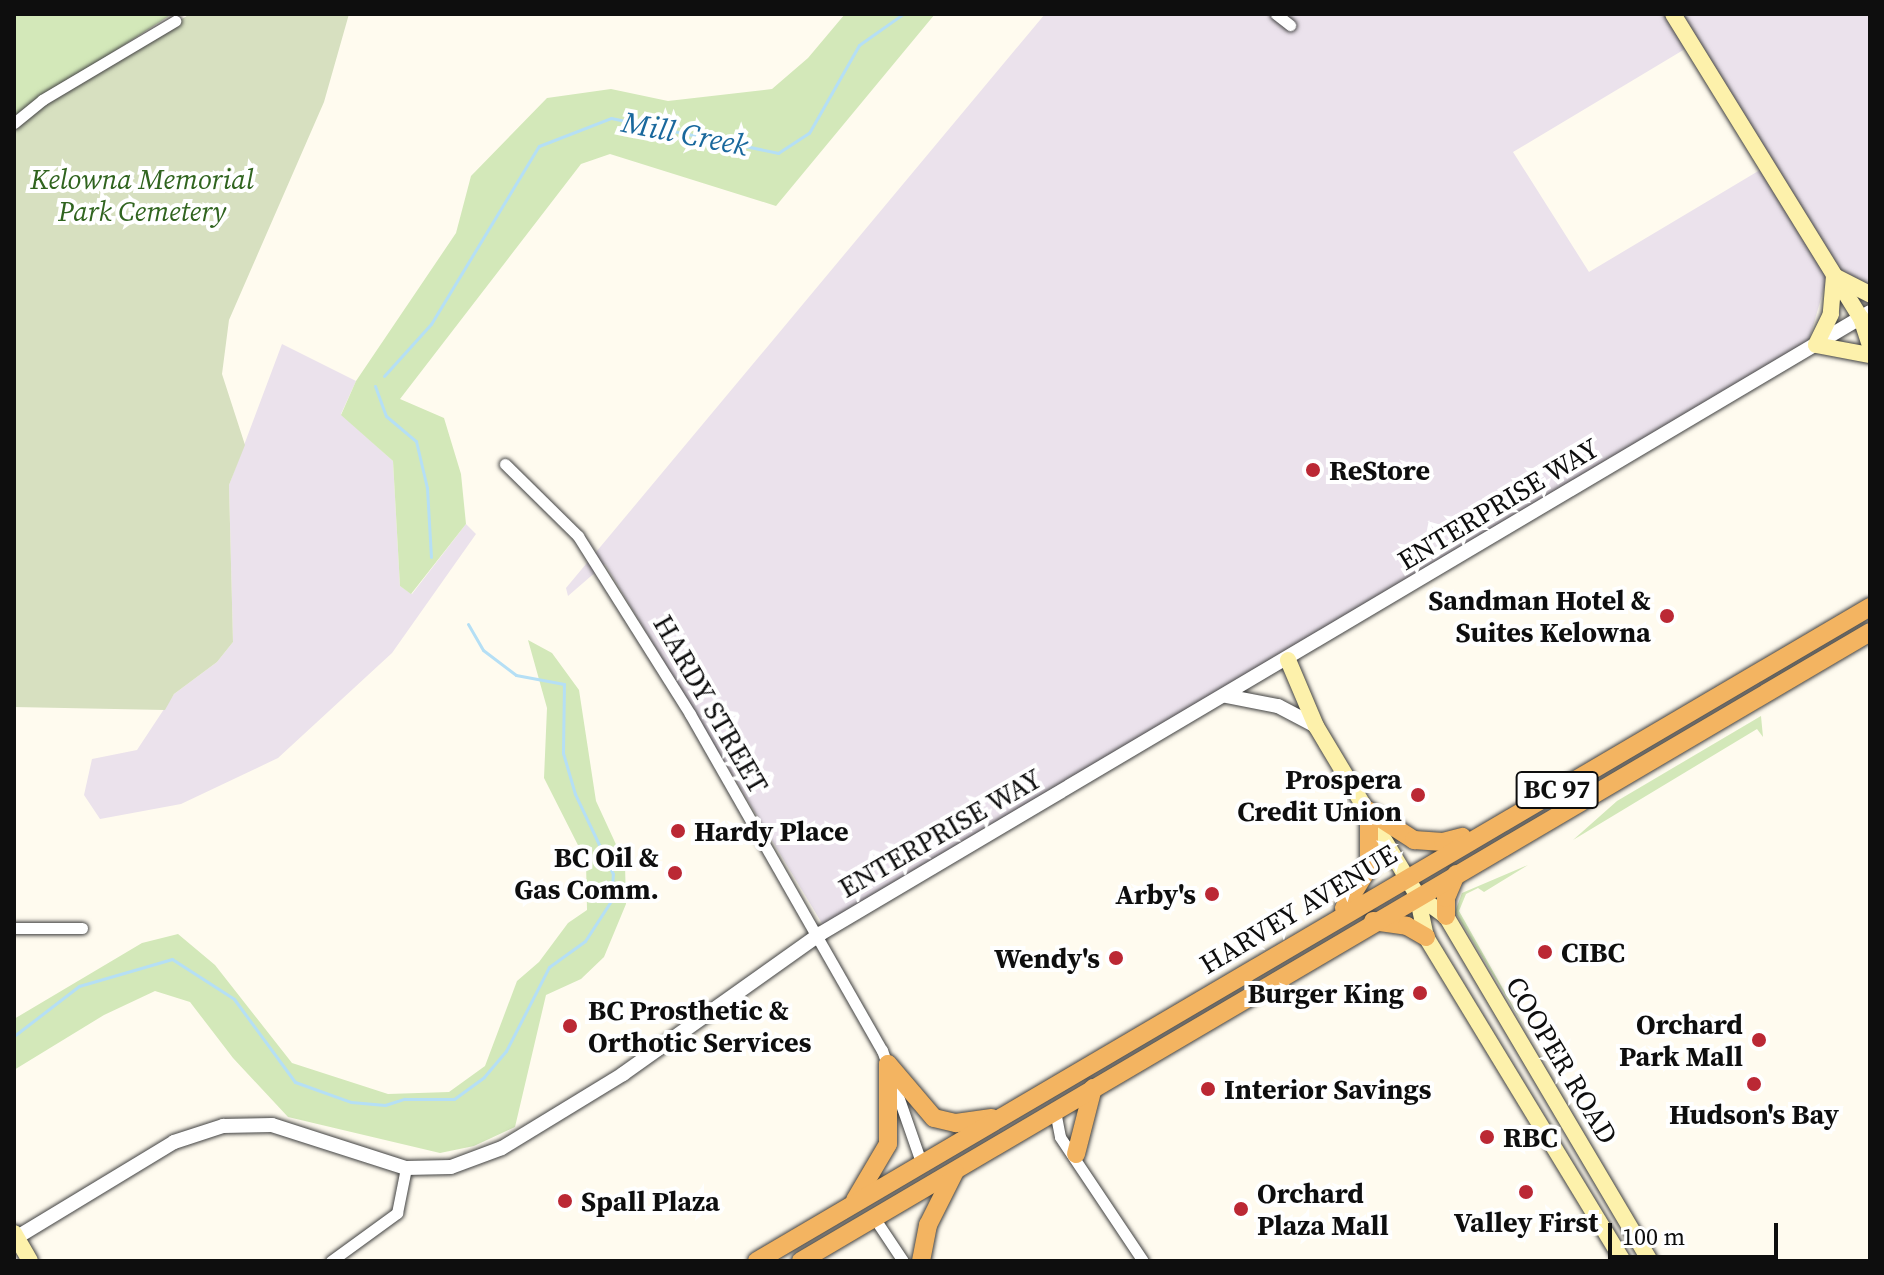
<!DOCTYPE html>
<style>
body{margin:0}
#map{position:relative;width:1884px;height:1275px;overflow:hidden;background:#fffbef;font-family:"Source Serif 4",serif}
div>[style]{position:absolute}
.industrial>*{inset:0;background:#ebe2ec}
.green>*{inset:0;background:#d3e8b9}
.cemetery>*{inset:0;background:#d7e0c0}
.stream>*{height:3px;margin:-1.5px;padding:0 1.5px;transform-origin:1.5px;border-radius:1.5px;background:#b5dff5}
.roads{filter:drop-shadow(0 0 2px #414141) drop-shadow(0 0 2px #414141)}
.minor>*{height:11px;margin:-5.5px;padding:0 5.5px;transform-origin:5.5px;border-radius:5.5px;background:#fff}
.tertiary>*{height:14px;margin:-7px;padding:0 7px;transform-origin:7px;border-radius:7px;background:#fff}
.secondary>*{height:16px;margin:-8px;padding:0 8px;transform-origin:8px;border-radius:8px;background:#fdf1ab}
.trunk>*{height:18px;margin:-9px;padding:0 9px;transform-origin:9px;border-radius:9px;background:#f3b461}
.dots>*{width:22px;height:22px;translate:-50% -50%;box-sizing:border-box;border:4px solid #fff;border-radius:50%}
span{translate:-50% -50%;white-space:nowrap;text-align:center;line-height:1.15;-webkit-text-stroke:8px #fff;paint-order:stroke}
.shield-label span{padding:2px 6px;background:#fff;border:2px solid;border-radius:6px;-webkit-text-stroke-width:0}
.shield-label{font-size:26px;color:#0e0e0e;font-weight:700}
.park-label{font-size:28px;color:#30641f;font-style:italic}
.poi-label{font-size:28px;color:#0e0e0e;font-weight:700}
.left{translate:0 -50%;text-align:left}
.right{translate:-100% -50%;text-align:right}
.street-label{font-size:28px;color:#0e0e0e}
.water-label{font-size:30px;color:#19689d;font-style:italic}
.frame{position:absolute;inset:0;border:16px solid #0e0e0e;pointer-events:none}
.scale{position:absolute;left:1608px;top:1223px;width:170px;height:36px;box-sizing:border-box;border:4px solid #0e0e0e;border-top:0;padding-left:10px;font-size:24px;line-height:28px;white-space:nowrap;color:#0e0e0e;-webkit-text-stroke:6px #fff;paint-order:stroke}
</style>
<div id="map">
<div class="industrial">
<i style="clip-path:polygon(1045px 14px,1664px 14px,1685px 49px,1513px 152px,1589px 272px,1760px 170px,1827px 278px,1809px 340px,823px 925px,605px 564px,568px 596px,566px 588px)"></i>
<i style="clip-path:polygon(1680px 14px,1870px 14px,1870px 285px,1858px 284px,1840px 270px)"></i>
<i style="clip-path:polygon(282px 344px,356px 381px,341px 414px,393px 461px,400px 586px,412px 594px,466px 524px,476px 534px,392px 653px,278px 758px,181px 804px,100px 819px,84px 795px,92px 759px,137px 750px,174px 694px,217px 662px,233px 642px,229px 485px)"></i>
</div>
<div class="green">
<i style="clip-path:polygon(14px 14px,172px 14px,14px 116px)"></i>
<i style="clip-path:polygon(845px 14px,935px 14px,776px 206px,610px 154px,581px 164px,400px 399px,444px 418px,461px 474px,466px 524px,411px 594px,400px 586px,393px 461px,341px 415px,356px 381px,456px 233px,471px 176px,547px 98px,611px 89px,668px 101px,772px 89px,808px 58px)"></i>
<i style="clip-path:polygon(528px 640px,552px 653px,579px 690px,596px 801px,625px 864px,626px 904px,604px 957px,581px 979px,546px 995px,515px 1127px,474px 1146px,440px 1153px,288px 1117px,233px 1058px,190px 1002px,155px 991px,104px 1015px,14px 1070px,14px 1019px,142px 943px,178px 934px,215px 965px,292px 1063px,388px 1094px,449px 1092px,485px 1066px,517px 981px,539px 962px,568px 923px,587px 910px,586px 861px,544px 778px,547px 708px)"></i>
<i style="clip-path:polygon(1761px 716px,1763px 737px,1757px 729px,1573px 840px,1617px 801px)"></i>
<i style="clip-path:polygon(1528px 865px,1484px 892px,1478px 888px,1466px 894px,1459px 911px,1528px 1033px,1455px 912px,1462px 893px)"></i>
</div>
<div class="cemetery">
<i style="clip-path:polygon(190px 14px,349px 14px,324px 102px,229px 320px,222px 374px,245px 445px,229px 485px,233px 642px,217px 662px,174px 694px,165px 710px,14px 707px,14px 131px,50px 100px)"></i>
</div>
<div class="stream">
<i style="left:384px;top:376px;width:70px;rotate:-47.9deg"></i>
<i style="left:431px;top:324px;width:208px;rotate:-58.8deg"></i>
<i style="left:539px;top:146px;width:77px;rotate:-21.3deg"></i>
<i style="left:611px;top:118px;width:171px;rotate:11.8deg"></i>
<i style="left:778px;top:153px;width:37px;rotate:-33deg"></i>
<i style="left:809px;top:133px;width:101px;rotate:-60.4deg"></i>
<i style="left:859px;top:45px;width:54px;rotate:-35.2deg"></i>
<i style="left:375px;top:386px;width:32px;rotate:70deg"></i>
<i style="left:386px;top:416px;width:39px;rotate:40deg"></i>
<i style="left:416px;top:441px;width:48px;rotate:76.8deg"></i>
<i style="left:427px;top:488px;width:69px;rotate:86.7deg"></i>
<i style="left:14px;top:1036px;width:82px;rotate:-37.6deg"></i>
<i style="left:79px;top:986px;width:97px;rotate:-16.2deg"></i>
<i style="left:172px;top:959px;width:74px;rotate:32.8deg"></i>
<i style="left:234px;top:999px;width:103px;rotate:53.7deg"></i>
<i style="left:295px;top:1082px;width:59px;rotate:19.7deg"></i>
<i style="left:351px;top:1102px;width:34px;rotate:5deg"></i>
<i style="left:385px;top:1105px;width:20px;rotate:-18deg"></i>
<i style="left:404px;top:1099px;width:50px"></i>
<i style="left:454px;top:1099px;width:37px;rotate:-36deg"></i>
<i style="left:484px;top:1077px;width:34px;rotate:-50deg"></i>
<i style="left:506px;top:1051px;width:94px;rotate:-62.9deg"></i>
<i style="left:549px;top:967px;width:44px;rotate:-35.8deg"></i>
<i style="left:585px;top:941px;width:48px;rotate:-57deg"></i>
<i style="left:611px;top:901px;width:27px;rotate:-86deg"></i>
<i style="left:613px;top:874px;width:89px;rotate:-115.4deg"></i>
<i style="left:575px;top:794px;width:43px;rotate:-106.3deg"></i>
<i style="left:563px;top:753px;width:69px;rotate:-89.2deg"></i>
<i style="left:564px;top:684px;width:49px;rotate:-169.4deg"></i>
<i style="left:516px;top:675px;width:41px;rotate:-142.9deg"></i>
<i style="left:483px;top:650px;width:30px;rotate:-120deg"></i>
</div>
<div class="roads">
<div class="minor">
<i style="left:1276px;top:14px;width:18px;rotate:38deg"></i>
<i style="left:14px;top:123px;width:36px;rotate:-39deg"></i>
<i style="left:42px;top:100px;width:155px;rotate:-30.7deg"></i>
<i style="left:505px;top:464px;width:103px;rotate:44.6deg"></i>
<i style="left:578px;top:536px;width:210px;rotate:57.8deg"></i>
<i style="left:690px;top:714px;width:387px;rotate:60.3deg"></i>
<i style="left:882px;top:1050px;width:122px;rotate:70.8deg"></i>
<i style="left:14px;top:928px;width:68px"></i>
<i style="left:1055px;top:1111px;width:26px;rotate:79deg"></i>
<i style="left:1060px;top:1137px;width:149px;rotate:56.2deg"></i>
<i style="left:875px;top:1219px;width:50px;rotate:56.3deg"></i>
<i style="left:331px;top:1261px;width:82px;rotate:-36deg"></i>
<i style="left:397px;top:1213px;width:46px;rotate:-78.7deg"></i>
</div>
<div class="tertiary">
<i style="left:1226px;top:696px;width:53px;rotate:10.9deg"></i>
<i style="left:1278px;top:706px;width:43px;rotate:27.8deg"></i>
<i style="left:14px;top:1239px;width:187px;rotate:-31.2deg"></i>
<i style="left:174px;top:1142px;width:52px;rotate:-18.1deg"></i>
<i style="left:223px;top:1126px;width:49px;rotate:-1.2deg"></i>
<i style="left:272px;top:1125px;width:141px;rotate:17.8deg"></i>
<i style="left:406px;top:1168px;width:45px;rotate:-1.3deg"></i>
<i style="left:451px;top:1167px;width:54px;rotate:-20.4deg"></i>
<i style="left:502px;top:1148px;width:142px;rotate:-31.4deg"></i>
<i style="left:623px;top:1074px;width:242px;rotate:-35.4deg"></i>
<i style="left:820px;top:934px;width:1220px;rotate:-30.64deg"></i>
</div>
<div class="secondary">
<i style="left:1673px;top:14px;width:357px;rotate:58.3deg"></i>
<i style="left:1861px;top:318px;width:29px;rotate:72deg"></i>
<i style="left:1834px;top:276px;width:38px;rotate:95deg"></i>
<i style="left:1831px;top:314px;width:34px;rotate:116deg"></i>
<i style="left:1816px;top:345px;width:55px;rotate:10.5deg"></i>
<i style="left:1836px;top:277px;width:38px;rotate:27deg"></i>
<i style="left:1288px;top:660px;width:72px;rotate:67deg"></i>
<i style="left:1316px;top:726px;width:197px;rotate:59.1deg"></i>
<i style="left:1417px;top:895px;width:43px;rotate:77.9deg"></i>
<i style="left:1426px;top:937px;width:379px;rotate:58.7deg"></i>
<i style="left:1417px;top:895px;width:36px;rotate:36deg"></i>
<i style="left:1446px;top:916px;width:401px;rotate:59.4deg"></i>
<i style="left:14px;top:1233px;width:32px;rotate:60deg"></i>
</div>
<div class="trunk">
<i style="left:1369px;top:811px;width:54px;rotate:32.8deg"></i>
<i style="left:1414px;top:840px;width:29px;rotate:4deg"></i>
<i style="left:1443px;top:842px;width:20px;rotate:-15deg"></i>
<i style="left:1344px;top:908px;width:48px;rotate:-58.6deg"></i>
<i style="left:1369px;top:867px;width:56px;rotate:-90deg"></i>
<i style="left:1446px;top:916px;width:18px;rotate:-90deg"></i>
<i style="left:1446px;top:898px;width:26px;rotate:-67deg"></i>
<i style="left:1373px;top:921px;width:34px;rotate:8deg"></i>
<i style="left:1407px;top:926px;width:22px;rotate:30deg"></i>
<i style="left:888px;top:1064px;width:71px;rotate:49.6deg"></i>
<i style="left:934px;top:1118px;width:23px;rotate:13deg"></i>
<i style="left:956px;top:1123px;width:36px;rotate:-8deg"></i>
<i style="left:1076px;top:1154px;width:68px;rotate:-75.6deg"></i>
<i style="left:855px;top:1200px;width:65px;rotate:-59.5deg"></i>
<i style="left:888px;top:1144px;width:80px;rotate:-90deg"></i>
<i style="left:757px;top:1261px;width:1291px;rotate:-30.44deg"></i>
<i style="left:801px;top:1261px;width:1240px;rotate:-30.47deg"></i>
<i style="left:921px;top:1261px;width:37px;rotate:-79deg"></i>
<i style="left:928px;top:1225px;width:60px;rotate:-63.4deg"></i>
</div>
</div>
<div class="dots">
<i style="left:1313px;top:470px;background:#bb2834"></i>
<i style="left:1667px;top:616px;background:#bb2834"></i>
<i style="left:1418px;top:795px;background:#bb2834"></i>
<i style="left:678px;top:831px;background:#bb2834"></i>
<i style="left:675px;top:873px;background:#bb2834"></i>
<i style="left:1212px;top:894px;background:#bb2834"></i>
<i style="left:1545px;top:952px;background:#bb2834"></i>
<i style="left:1116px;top:958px;background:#bb2834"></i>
<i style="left:1420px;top:993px;background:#bb2834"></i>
<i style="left:570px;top:1026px;background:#bb2834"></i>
<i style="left:1759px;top:1040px;background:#bb2834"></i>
<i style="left:1754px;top:1084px;background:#bb2834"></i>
<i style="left:1208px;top:1089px;background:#bb2834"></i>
<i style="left:1487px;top:1137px;background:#bb2834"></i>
<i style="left:1526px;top:1192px;background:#bb2834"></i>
<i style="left:565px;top:1201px;background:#bb2834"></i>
<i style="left:1241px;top:1209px;background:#bb2834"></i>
</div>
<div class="shield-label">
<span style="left:1557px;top:790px">BC 97</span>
</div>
<div class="park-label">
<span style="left:142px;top:195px">Kelowna Memorial<br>Park Cemetery</span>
</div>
<div class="poi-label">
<span class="left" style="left:1329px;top:470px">ReStore</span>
<span class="right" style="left:1651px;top:616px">Sandman Hotel &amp;<br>Suites Kelowna</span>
<span class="right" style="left:1402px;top:795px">Prospera<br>Credit Union</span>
<span class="left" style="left:694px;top:831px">Hardy Place</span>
<span class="right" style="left:659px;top:873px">BC Oil &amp;<br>Gas Comm.</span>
<span class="right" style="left:1196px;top:894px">Arby's</span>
<span class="left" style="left:1561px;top:952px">CIBC</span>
<span class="right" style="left:1100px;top:958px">Wendy's</span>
<span class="right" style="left:1404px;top:993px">Burger King</span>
<span class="left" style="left:588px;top:1026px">BC Prosthetic &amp;<br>Orthotic Services</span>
<span class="right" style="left:1743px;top:1040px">Orchard<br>Park Mall</span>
<span class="left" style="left:1224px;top:1089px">Interior Savings</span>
<span style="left:1754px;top:1114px">Hudson's Bay</span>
<span class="left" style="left:1503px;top:1137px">RBC</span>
<span class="left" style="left:1257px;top:1209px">Orchard<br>Plaza Mall</span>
<span class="left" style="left:581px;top:1201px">Spall Plaza</span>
<span style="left:1526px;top:1222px">Valley First</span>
</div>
<div class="street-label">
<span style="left:1498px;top:504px;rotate:-31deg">ENTERPRISE WAY</span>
<span style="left:711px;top:704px;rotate:60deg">HARDY STREET</span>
<span style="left:940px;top:833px;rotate:-30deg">ENTERPRISE WAY</span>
<span style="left:1298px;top:909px;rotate:-31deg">HARVEY AVENUE</span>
<span style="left:1562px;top:1060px;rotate:59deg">COOPER ROAD</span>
</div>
<div class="water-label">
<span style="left:685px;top:134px;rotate:11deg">Mill Creek</span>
</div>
<div class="frame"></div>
<div class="scale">100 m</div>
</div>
